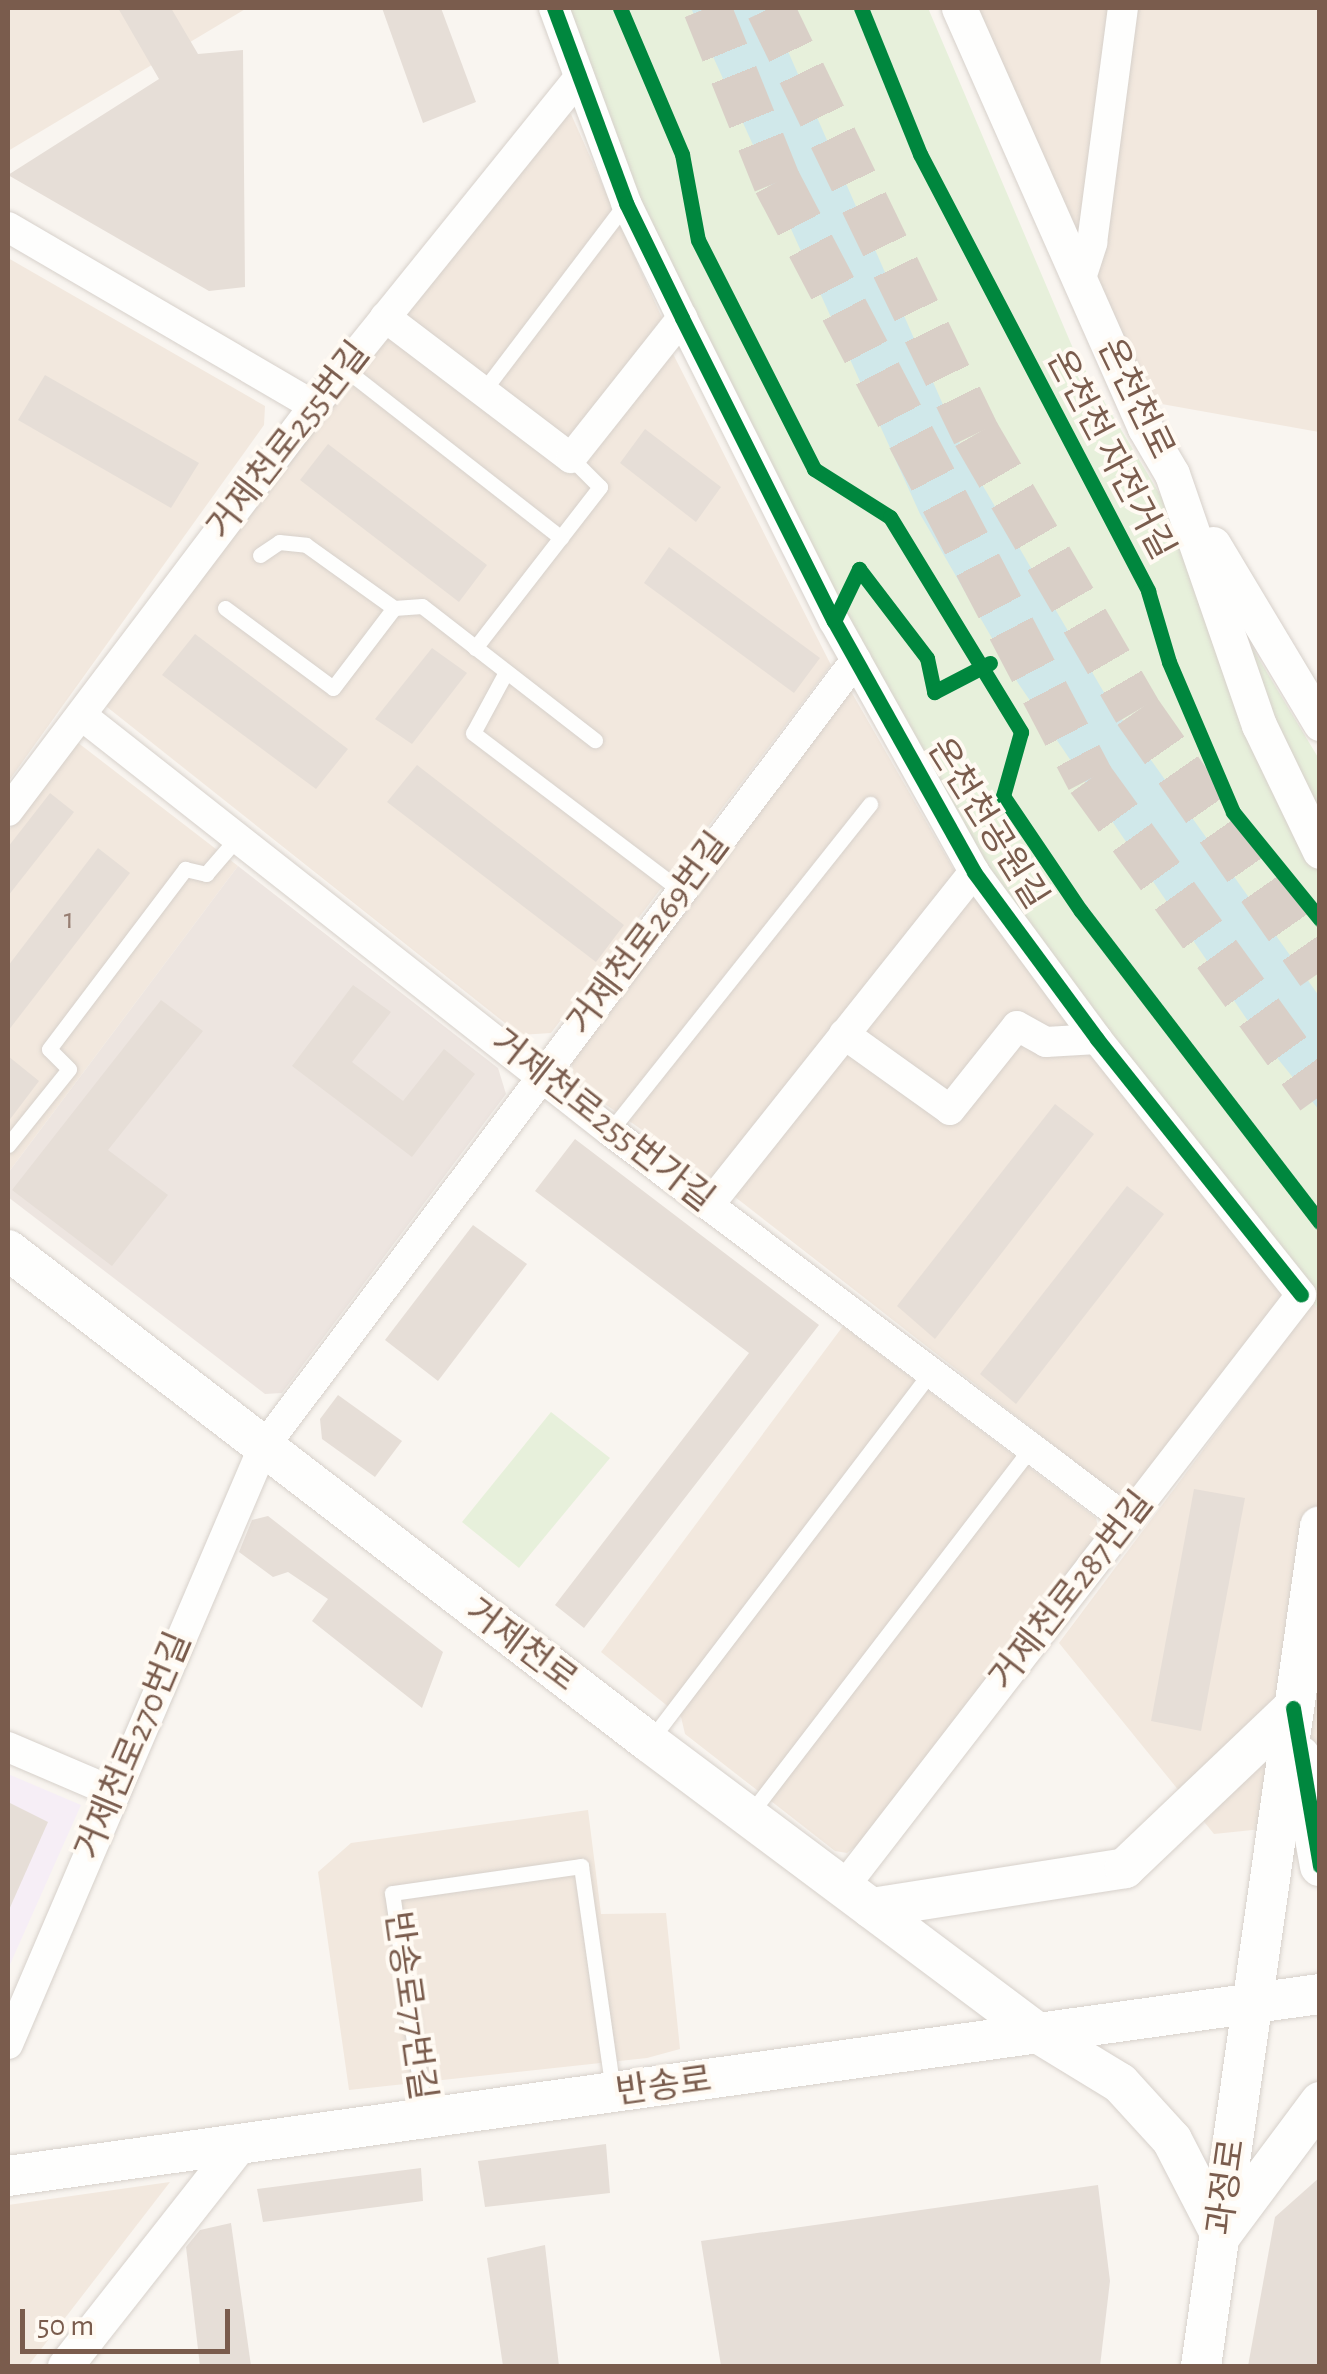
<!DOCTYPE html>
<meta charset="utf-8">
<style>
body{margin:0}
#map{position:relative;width:1327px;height:2374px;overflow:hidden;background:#f9f5f0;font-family:"Alegreya Sans","Noto Sans KR",sans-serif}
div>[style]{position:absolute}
.residential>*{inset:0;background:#f2e8de}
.industrial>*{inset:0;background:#ede5e0}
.education>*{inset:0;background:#f6eef6}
.green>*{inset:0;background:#e7f0db}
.water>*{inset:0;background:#d0e8ea}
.building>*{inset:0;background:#e6ded7}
.trunk-tunnel>*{height:48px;margin-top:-24px;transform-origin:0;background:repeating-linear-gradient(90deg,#d9cfc7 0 48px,transparent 0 72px)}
.roads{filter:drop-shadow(0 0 2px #d7d1cb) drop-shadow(0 0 2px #d7d1cb)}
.service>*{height:15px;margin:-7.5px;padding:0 7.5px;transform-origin:7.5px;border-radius:7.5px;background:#fefefd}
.minor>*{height:30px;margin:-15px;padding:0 15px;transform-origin:15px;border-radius:15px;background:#fefefd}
.tertiary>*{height:35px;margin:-17.5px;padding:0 17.5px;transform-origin:17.5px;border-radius:17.5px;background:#fefefd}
.secondary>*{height:40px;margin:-20px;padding:0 20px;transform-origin:20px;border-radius:20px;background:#fefefd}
.cycleway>*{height:15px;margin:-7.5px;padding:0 7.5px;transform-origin:7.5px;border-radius:7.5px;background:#00873e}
span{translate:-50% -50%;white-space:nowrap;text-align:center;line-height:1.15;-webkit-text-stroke:8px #fffaf3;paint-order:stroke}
.number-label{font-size:30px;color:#977e72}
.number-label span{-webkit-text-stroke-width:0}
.street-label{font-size:35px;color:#7a5c4d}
.frame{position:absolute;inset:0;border:10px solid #7a5c4d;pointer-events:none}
.scale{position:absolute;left:20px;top:2309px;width:210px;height:45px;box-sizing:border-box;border:5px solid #7a5c4d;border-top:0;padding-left:12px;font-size:30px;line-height:35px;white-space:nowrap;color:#7a5c4d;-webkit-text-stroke:8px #fffaf3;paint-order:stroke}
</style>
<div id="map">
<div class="residential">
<i style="clip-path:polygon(8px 8px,247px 8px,8px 151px)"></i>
<i style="clip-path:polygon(969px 8px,1319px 8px,1319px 432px,1156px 403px,1103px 312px)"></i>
<i style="clip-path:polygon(571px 114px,662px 318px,568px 446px,398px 317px,561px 116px)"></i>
<i style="clip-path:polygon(8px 258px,265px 406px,264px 425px,8px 782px)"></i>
<i style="clip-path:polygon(388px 330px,573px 470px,669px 346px,831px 665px,551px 1033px,520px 1035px,107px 707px,105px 696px)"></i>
<i style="clip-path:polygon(849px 688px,954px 870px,1287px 1302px,1133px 1492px,1115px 1493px,712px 1179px,575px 1083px,571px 1059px)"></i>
<i style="clip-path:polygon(77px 742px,238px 866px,8px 1173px,8px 831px)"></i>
<i style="clip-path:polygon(1313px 1303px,1320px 1310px,1319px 1823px,1214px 1834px,1059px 1643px)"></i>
<i style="clip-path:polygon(843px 1326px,1096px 1518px,1101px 1541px,877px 1829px,847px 1853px,835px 1851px,685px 1734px,681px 1717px,601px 1652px)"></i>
<i style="clip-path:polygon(588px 1810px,601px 1914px,666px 1913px,680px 2049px,647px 2058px,349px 2090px,318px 1872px,351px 1843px)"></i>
<i style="clip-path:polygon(170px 2182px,28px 2366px,8px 2366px,8px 2205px)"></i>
</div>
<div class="industrial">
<i style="clip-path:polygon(238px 866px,498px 1068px,506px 1094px,282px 1393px,265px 1394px,8px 1197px,8px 1173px)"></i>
</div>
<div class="education">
<i style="clip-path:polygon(8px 1774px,81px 1805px,8px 1969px)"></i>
</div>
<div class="green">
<i style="clip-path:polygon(558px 8px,928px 8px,1075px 353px,1319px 759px,1319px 1310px,977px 867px,690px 318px)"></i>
<i style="clip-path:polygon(551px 1412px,610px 1458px,519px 1568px,462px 1522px)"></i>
</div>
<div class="water">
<i style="clip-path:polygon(691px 8px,769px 8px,966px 457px,1109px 701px,1319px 996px,1319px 1110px,1250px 1024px,1018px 683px,920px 514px)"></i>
</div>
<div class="building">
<i style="clip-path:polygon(118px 8px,171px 8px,198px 54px,243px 50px,245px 287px,209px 291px,8px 175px,159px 79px)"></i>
<i style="clip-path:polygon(382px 8px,441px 8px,476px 102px,423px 123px)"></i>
<i style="clip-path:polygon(45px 375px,199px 463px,171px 508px,18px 420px)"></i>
<i style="clip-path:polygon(645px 429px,721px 487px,696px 522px,620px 463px)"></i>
<i style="clip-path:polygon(328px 444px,487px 565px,459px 602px,300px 480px)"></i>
<i style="clip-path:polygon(669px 547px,820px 658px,794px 693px,644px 583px)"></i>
<i style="clip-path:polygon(195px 634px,348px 749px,316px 789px,162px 675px)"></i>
<i style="clip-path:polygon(432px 648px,467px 673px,412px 744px,375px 719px)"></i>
<i style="clip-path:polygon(417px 765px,624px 925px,596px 962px,387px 802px)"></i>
<i style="clip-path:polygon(50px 793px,74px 812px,8px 896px,8px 847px)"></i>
<i style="clip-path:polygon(98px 848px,130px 873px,8px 1031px,8px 966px)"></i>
<i style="clip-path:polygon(353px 985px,391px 1012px,352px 1062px,403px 1101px,444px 1049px,475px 1074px,412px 1157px,292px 1066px)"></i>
<i style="clip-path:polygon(161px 1000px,203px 1031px,108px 1150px,168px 1195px,112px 1266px,12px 1190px)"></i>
<i style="clip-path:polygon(8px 1056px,39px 1081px,8px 1122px)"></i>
<i style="clip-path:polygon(1055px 1104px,1094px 1134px,935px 1339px,897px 1306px)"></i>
<i style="clip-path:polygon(575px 1139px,819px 1325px,584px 1628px,555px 1605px,749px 1353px,535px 1191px)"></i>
<i style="clip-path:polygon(1127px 1186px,1164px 1214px,1016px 1404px,980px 1374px)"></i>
<i style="clip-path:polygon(473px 1225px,527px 1264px,438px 1381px,385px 1340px)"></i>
<i style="clip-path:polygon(338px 1395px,402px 1441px,375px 1477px,322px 1439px,320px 1419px)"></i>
<i style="clip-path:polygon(1194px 1489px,1245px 1498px,1201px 1731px,1151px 1721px)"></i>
<i style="clip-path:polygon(268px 1516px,443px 1652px,422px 1708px,312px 1621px,328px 1599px,288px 1572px,273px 1577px,239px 1552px,252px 1520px)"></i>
<i style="clip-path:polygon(8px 1802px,48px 1822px,8px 1912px)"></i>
<i style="clip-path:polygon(606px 2144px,610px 2193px,485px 2207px,478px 2161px)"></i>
<i style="clip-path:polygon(421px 2168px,423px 2201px,263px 2222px,257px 2189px)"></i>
<i style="clip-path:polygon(1320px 2177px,1320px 2366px,1248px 2366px,1275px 2217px)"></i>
<i style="clip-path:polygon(1098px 2185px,1110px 2281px,1100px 2366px,721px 2366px,701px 2241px)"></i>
<i style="clip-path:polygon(231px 2223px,251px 2366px,200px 2366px,186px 2247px,200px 2230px)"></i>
<i style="clip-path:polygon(545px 2245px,559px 2366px,503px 2366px,487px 2258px)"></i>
</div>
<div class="trunk-tunnel">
<i style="left:707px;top:8px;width:188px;rotate:68.1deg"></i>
<i style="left:777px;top:182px;width:674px;rotate:62.33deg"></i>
<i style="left:1090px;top:779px;width:392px;rotate:54.1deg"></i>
<i style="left:770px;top:8px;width:473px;rotate:64.2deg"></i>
<i style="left:976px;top:434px;width:320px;rotate:59.8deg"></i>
<i style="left:1137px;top:711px;width:319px;rotate:55deg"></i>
</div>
<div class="roads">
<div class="service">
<i style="left:345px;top:369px;width:274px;rotate:38deg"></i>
<i style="left:484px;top:390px;width:235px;rotate:-52.8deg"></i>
<i style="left:260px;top:555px;width:23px;rotate:-34deg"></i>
<i style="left:279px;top:542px;width:27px;rotate:6deg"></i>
<i style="left:306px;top:545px;width:108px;rotate:35.6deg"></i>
<i style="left:394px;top:608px;width:28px;rotate:-4deg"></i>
<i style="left:422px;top:606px;width:219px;rotate:37.8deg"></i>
<i style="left:225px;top:608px;width:134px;rotate:36.5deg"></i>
<i style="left:333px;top:688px;width:101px;rotate:-52.7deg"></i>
<i style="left:475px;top:648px;width:204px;rotate:-52.2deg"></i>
<i style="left:600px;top:487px;width:41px;rotate:-135deg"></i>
<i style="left:506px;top:672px;width:69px;rotate:118.4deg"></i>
<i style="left:473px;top:733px;width:261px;rotate:37.2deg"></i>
<i style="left:610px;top:1131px;width:418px;rotate:-51.5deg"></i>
<i style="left:8px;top:1145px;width:97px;rotate:-51.2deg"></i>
<i style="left:69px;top:1069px;width:28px;rotate:-135deg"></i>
<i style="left:49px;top:1049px;width:226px;rotate:-52.9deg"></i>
<i style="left:185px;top:869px;width:22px;rotate:13deg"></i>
<i style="left:206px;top:874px;width:49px;rotate:-49.1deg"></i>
<i style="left:649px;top:1742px;width:465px;rotate:-52.7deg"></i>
<i style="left:750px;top:1814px;width:461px;rotate:-52.5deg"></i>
<i style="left:425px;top:2116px;width:225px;rotate:-98.4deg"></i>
<i style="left:392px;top:1893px;width:191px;rotate:-8.1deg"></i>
<i style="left:581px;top:1866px;width:226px;rotate:81.9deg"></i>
</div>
<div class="minor">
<i style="left:554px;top:8px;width:208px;rotate:69.7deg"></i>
<i style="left:626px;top:203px;width:128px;rotate:64deg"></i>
<i style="left:682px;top:318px;width:339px;rotate:63.4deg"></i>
<i style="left:834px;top:621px;width:287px;rotate:60.8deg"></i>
<i style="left:974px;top:872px;width:207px;rotate:53.6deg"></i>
<i style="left:1097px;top:1039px;width:327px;rotate:51.4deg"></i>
<i style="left:1301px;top:1295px;width:749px;rotate:127.68deg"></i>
<i style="left:8px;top:227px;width:355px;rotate:30.3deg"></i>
<i style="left:1080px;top:281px;width:40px;rotate:-72deg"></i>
<i style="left:1092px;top:243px;width:237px;rotate:-82.5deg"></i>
<i style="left:385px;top:317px;width:233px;rotate:37.2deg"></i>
<i style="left:571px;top:458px;width:179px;rotate:-51.6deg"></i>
<i style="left:81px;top:715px;width:673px;rotate:38.18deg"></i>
<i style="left:610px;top:1131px;width:647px;rotate:36.96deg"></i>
<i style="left:8px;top:811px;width:508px;rotate:-52.93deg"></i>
<i style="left:314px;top:406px;width:422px;rotate:-51.1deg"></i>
<i style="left:844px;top:1034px;width:130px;rotate:35.6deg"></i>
<i style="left:950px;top:1110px;width:107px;rotate:-51.4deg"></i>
<i style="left:1017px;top:1026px;width:33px;rotate:29deg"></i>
<i style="left:1046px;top:1042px;width:51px;rotate:-3.4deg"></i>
<i style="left:709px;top:1205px;width:426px;rotate:-51.5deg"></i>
<i style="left:8px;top:1747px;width:114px;rotate:23.2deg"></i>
<i style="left:8px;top:2044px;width:648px;rotate:-66.84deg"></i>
<i style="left:263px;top:1448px;width:986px;rotate:-53.04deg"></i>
</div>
<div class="tertiary">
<i style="left:959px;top:8px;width:459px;rotate:66.1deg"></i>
<i style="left:1145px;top:428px;width:53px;rotate:59.6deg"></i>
<i style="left:1172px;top:474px;width:266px;rotate:70.9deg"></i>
<i style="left:1259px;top:725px;width:140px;rotate:64.2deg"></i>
<i style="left:1213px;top:544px;width:209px;rotate:59.1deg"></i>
<i style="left:65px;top:2366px;width:283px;rotate:-51.8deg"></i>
</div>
<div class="secondary">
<i style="left:8px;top:1250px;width:808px;rotate:37.51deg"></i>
<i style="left:649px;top:1742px;width:489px;rotate:36.8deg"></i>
<i style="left:1041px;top:2035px;width:92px;rotate:31.3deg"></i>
<i style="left:1120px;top:2083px;width:77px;rotate:47.6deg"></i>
<i style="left:1172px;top:2140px;width:107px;rotate:62.7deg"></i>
<i style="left:1221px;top:2235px;width:166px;rotate:-53.3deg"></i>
<i style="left:1300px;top:1756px;width:112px;rotate:79.7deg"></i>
<i style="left:871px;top:1908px;width:257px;rotate:-8.9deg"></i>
<i style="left:1125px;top:1868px;width:232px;rotate:-43.6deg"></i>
<i style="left:8px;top:2176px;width:1325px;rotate:-7.9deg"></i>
<i style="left:1201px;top:2366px;width:848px;rotate:-81.94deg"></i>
</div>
</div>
<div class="cycleway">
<i style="left:554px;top:8px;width:208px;rotate:69.7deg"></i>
<i style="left:626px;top:203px;width:128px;rotate:64deg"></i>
<i style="left:682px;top:318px;width:339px;rotate:63.4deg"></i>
<i style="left:834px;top:621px;width:287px;rotate:60.8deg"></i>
<i style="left:974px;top:872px;width:207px;rotate:53.6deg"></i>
<i style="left:1097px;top:1039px;width:327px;rotate:51.4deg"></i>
<i style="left:620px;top:8px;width:159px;rotate:67deg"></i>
<i style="left:682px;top:154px;width:87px;rotate:79.5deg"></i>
<i style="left:698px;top:240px;width:257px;rotate:63.1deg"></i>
<i style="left:814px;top:469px;width:90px;rotate:32.3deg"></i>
<i style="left:890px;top:517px;width:252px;rotate:58.6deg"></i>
<i style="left:1021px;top:732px;width:66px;rotate:105.7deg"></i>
<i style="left:1003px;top:796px;width:139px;rotate:55.9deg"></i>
<i style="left:1081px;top:911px;width:392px;rotate:52.5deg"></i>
<i style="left:861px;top:8px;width:157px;rotate:68deg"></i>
<i style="left:920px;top:154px;width:493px;rotate:62.4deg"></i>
<i style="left:1148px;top:591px;width:74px;rotate:73.5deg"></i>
<i style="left:1169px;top:662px;width:163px;rotate:66.9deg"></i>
<i style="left:1233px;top:812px;width:138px;rotate:50.9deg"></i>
<i style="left:834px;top:621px;width:58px;rotate:-64.3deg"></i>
<i style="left:859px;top:569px;width:112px;rotate:52.6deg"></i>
<i style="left:927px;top:658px;width:35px;rotate:78deg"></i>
<i style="left:934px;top:692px;width:63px;rotate:-27.4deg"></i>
<i style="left:1293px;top:1708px;width:160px;rotate:80.3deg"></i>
</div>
<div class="number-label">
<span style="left:69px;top:919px">1</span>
</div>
<div class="street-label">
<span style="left:1135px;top:399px;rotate:64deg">온천천로</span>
<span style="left:289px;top:441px;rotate:-52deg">거제천로255번길</span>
<span style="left:1110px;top:455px;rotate:62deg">온천천 자전거길</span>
<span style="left:987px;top:824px;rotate:58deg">온천천공원길</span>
<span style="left:649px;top:934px;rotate:-53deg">거제천로269번길</span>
<span style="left:602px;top:1121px;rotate:38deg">거제천로255번가길</span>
<span style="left:1072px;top:1591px;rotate:-52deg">거제천로287번길</span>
<span style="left:521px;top:1646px;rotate:37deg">거제천로</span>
<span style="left:134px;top:1746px;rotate:-67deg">거제천로270번길</span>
<span style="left:409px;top:2006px;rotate:82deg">반송로77번길</span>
<span style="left:664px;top:2087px;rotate:-8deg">반송로</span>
<span style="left:1227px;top:2187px;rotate:-82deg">과정로</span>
</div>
<div class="frame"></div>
<div class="scale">50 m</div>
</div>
